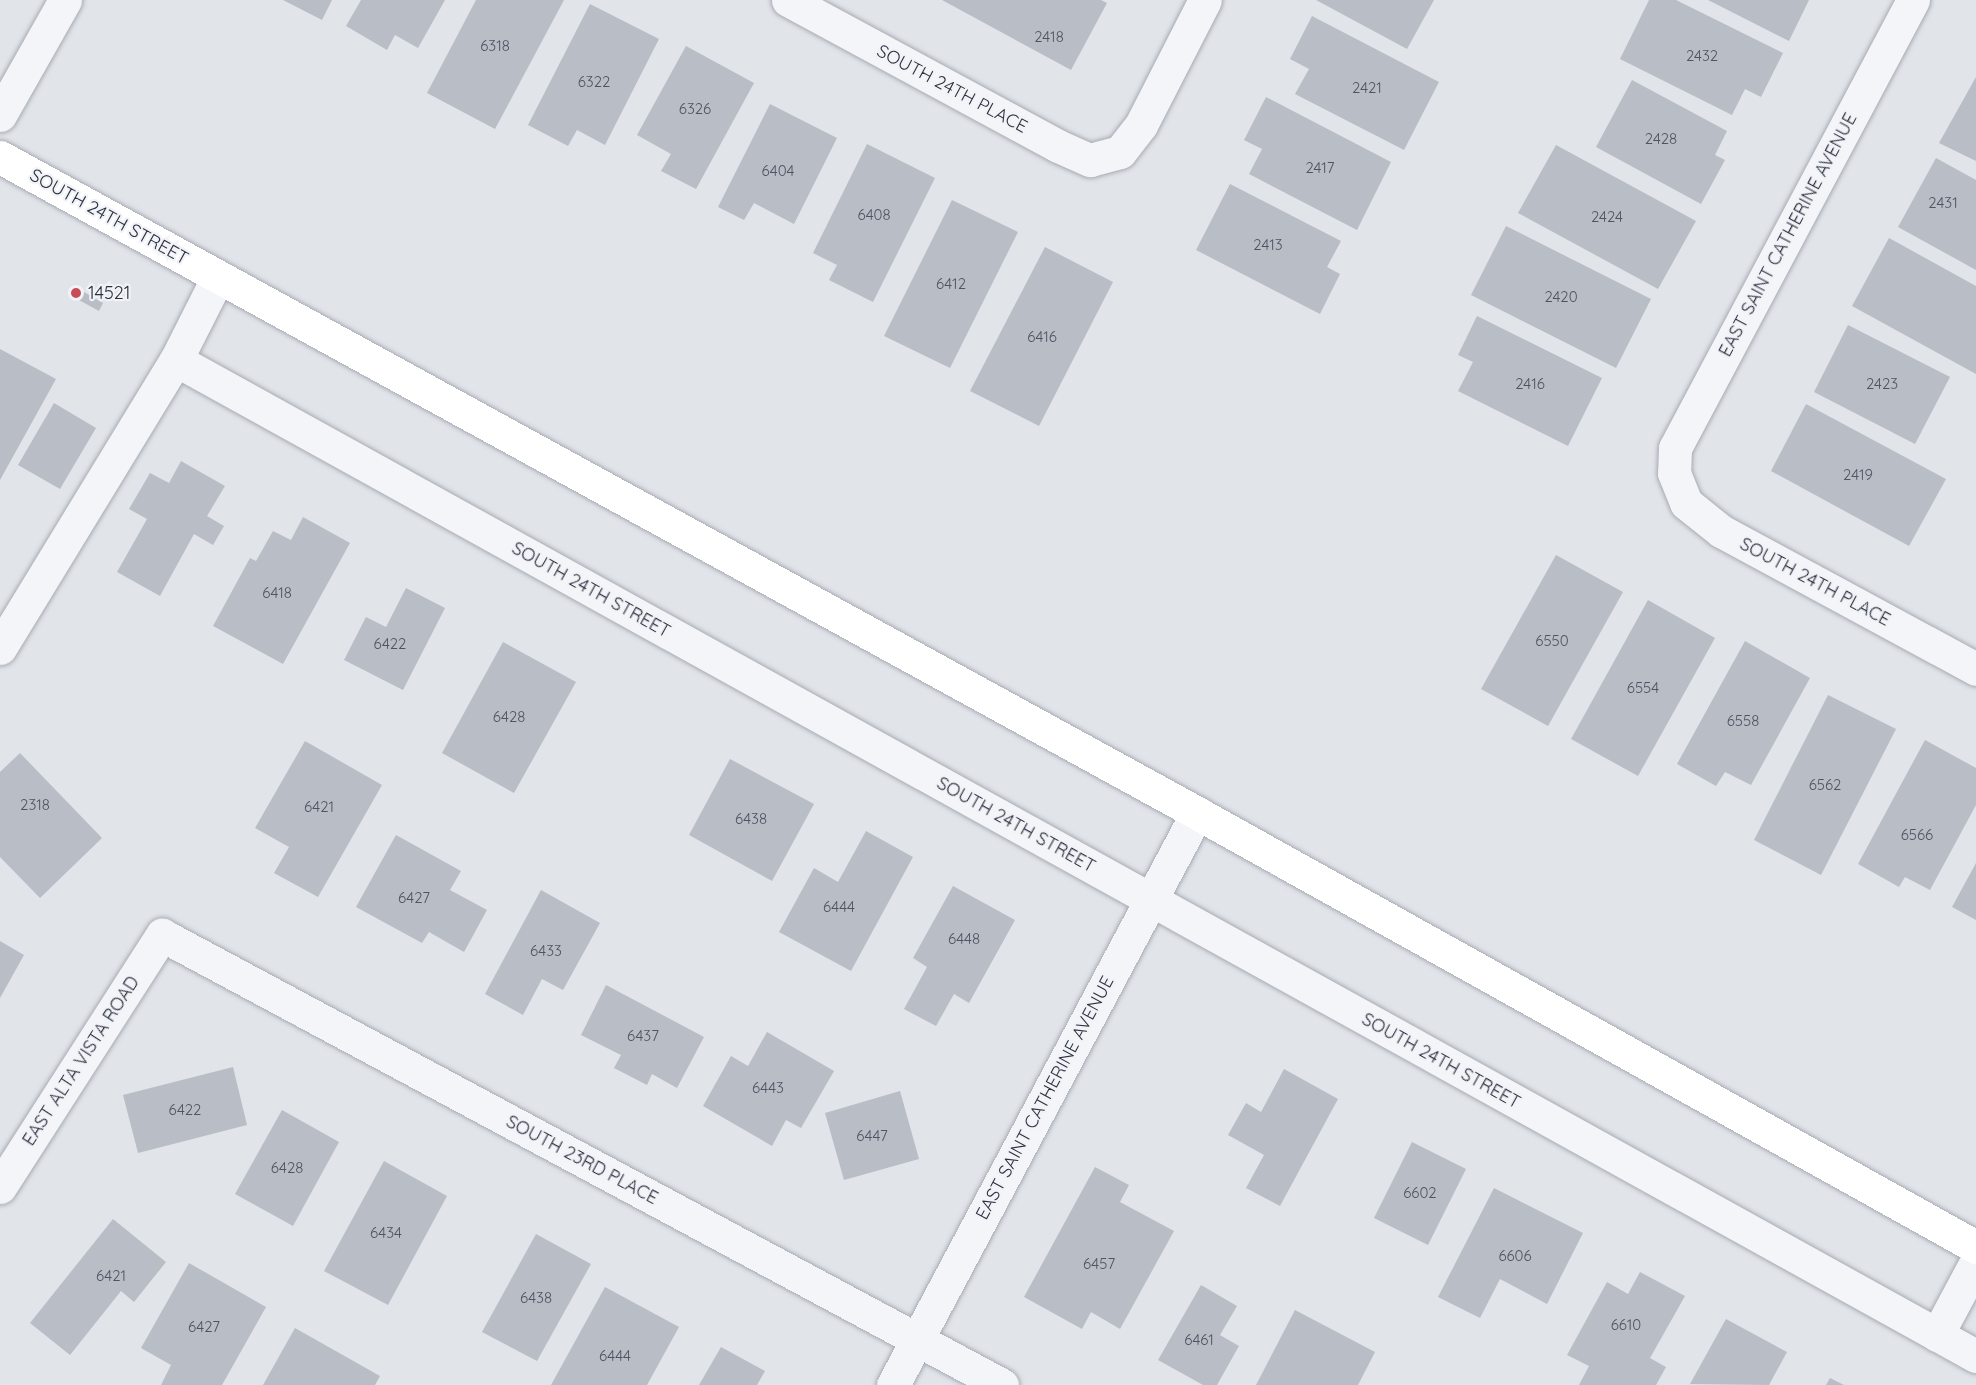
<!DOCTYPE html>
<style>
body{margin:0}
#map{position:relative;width:1976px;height:1385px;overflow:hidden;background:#e1e4e9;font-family:Quicksand,sans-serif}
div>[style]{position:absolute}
.building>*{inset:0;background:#b9bdc6}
.roads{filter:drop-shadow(0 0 2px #a7abb3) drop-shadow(0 0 2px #a7abb3)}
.minor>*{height:33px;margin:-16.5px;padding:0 16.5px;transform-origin:16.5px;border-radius:16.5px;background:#f4f5f8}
.major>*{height:33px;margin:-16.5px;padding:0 16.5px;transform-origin:16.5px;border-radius:16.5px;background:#fff}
.dots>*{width:16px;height:16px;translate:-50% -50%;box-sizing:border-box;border:3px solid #f1f3f7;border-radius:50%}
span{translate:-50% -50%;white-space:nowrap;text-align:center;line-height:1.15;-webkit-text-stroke:4.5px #f1f3f7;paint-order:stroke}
.number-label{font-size:15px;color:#4e5462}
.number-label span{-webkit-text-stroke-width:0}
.street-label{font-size:18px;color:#2b3140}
.poi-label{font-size:18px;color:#2b3140}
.left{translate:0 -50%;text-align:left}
</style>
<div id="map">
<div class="building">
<i style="clip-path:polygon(283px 0,332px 0,322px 20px)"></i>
<i style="clip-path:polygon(361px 0,445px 0,418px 48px,395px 35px,387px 50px,346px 26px)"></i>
<i style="clip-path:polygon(476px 0,564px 0,495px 129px,427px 93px)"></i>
<i style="clip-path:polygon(942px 0,1101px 0,1107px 3px,1071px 70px)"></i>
<i style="clip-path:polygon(1316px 0,1434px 0,1407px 49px)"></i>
<i style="clip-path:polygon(1649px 0,1676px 0,1783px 53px,1761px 97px,1745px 89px,1732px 115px,1620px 59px)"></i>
<i style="clip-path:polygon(1708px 0,1809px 0,1789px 41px)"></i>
<i style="clip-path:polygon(590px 4px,659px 39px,605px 145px,577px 130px,568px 146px,528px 125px)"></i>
<i style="clip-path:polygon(1312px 16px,1439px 82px,1404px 150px,1295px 94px,1309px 69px,1290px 59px)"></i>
<i style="clip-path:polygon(686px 46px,754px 83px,696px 189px,661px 171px,671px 154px,637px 135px)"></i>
<i style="clip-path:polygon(1976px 77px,1976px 161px,1939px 143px)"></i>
<i style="clip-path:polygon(1632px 80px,1727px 131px,1715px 155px,1725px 160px,1701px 204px,1596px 147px)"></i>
<i style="clip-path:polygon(1266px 97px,1391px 162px,1357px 230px,1249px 174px,1262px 149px,1244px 140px)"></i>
<i style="clip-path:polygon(770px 104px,837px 138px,794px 224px,754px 203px,744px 220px,718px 207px)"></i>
<i style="clip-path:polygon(867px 144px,935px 178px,873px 302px,829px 280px,837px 265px,813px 253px)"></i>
<i style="clip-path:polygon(1556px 145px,1696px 221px,1658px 289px,1518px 213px)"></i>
<i style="clip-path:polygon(1936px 158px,1976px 180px,1976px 270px,1898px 227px)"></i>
<i style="clip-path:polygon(1230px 184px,1341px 241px,1327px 267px,1340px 274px,1320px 314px,1196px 250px)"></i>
<i style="clip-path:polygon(952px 200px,1018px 232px,950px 368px,884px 336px)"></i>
<i style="clip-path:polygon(1506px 226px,1651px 299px,1616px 368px,1471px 295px)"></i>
<i style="clip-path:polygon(1889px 238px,1976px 286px,1976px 374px,1852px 306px)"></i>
<i style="clip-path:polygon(1045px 247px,1113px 282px,1039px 426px,970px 391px)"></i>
<i style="clip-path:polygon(82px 291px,103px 303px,99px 311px,77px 299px)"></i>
<i style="clip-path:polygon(1477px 316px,1602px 378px,1568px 446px,1458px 391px,1473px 362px,1458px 355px)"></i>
<i style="clip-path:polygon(1848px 325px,1950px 377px,1915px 444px,1814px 392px)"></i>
<i style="clip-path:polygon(0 349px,56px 379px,0 480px)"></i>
<i style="clip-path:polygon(54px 403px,96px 428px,60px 489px,18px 465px)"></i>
<i style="clip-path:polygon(1806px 404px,1946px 479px,1909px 546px,1771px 471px)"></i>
<i style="clip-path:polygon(181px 461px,225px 486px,207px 516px,224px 526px,213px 545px,194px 534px,160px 596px,117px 572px,147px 519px,129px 509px,150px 473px,169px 483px)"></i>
<i style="clip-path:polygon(303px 517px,350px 543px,283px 664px,213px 626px,250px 558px,256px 561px,273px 531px,291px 540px)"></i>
<i style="clip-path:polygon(1556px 555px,1623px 592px,1548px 726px,1481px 689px)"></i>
<i style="clip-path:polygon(406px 588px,445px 608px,403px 690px,344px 660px,366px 617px,386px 627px)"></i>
<i style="clip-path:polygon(1648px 600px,1715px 638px,1638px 776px,1571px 739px)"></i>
<i style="clip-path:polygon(1745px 641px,1810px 678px,1751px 785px,1725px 772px,1716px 786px,1677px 764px)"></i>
<i style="clip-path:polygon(503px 642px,576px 682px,514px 793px,442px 753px)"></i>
<i style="clip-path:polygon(1828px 695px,1896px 729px,1821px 875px,1754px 840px)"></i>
<i style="clip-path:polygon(1925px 740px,1976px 768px,1976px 805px,1930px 890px,1905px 877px,1899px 887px,1858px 864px)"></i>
<i style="clip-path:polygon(305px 741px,382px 785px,318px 897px,274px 873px,289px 847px,255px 828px)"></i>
<i style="clip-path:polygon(20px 753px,102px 838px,40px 898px,0 857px,0 772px)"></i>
<i style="clip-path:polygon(730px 759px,814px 804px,772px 881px,689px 835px)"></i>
<i style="clip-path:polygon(866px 831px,913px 857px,851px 971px,779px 932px,814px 868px,838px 882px)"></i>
<i style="clip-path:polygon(396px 835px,461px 871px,450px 890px,487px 910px,464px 952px,429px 932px,422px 943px,356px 907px)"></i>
<i style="clip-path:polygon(1976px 863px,1976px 920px,1952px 907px)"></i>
<i style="clip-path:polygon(953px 886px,1015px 920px,969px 1003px,954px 994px,936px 1026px,904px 1009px,927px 967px,913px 958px)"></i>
<i style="clip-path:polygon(541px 890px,600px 923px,563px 990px,542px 979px,523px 1015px,485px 994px)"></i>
<i style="clip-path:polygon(0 941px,24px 955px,0 998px)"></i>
<i style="clip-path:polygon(606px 985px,704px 1037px,677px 1088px,652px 1074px,647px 1085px,614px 1068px,621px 1055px,581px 1035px)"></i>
<i style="clip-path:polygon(767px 1032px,834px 1071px,801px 1128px,786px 1120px,772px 1146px,703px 1106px,731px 1056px,748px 1066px)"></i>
<i style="clip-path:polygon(233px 1067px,247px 1125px,138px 1153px,123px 1095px)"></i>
<i style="clip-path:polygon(1284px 1069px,1338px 1099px,1280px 1206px,1246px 1188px,1264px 1155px,1228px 1135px,1246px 1103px,1261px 1112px)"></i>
<i style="clip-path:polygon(900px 1091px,919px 1159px,844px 1180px,825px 1113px)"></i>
<i style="clip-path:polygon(282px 1110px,339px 1142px,293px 1226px,235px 1194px)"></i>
<i style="clip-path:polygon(1412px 1142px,1466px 1169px,1428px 1245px,1374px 1218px)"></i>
<i style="clip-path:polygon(384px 1161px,447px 1196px,388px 1305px,324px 1271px)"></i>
<i style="clip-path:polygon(1095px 1167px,1129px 1185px,1120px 1202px,1174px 1231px,1120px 1329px,1091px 1312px,1082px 1329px,1024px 1297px)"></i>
<i style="clip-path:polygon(1494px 1188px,1583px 1233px,1547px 1304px,1500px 1279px,1480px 1318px,1438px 1297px)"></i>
<i style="clip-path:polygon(113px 1219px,166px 1262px,134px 1302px,121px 1291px,70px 1355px,30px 1323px)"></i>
<i style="clip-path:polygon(536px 1234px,591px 1264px,537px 1361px,482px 1332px)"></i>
<i style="clip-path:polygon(189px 1263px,266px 1307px,222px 1385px,161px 1385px,171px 1365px,141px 1348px)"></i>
<i style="clip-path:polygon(1640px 1272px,1685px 1296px,1650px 1358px,1666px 1367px,1656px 1385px,1579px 1385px,1589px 1366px,1567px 1355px,1607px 1282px,1628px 1294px)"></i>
<i style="clip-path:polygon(1201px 1285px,1237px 1306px,1220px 1335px,1239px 1346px,1217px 1385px,1203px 1385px,1158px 1360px)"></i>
<i style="clip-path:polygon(605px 1287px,679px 1327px,647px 1385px,551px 1385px)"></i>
<i style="clip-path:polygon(1295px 1310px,1375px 1352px,1358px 1385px,1256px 1385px)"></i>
<i style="clip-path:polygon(1726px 1319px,1787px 1352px,1769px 1385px,1690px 1384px)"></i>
<i style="clip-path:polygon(295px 1328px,380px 1376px,375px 1385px,263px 1385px)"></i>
<i style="clip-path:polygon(721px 1347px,765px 1371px,757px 1385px,699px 1385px)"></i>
<i style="clip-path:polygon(1830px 1378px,1844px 1385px,1826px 1385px)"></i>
</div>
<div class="roads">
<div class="minor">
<i style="left:788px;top:0;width:307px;rotate:28.4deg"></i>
<i style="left:1058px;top:146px;width:35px;rotate:24deg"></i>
<i style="left:1090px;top:160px;width:31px;rotate:-15deg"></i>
<i style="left:1120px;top:152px;width:34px;rotate:-52deg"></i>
<i style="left:1141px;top:125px;width:140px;rotate:-62.9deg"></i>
<i style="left:1913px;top:0;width:507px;rotate:117.98deg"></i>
<i style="left:1675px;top:448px;width:25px;rotate:92deg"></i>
<i style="left:1674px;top:473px;width:32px;rotate:68deg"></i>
<i style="left:1686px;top:503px;width:45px;rotate:38.7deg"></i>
<i style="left:1721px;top:531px;width:290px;rotate:28.4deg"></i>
<i style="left:0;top:115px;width:132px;rotate:-60.5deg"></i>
<i style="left:176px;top:360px;width:2057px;rotate:28.96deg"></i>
<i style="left:0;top:648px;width:338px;rotate:-58.6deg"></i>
<i style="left:176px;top:360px;width:93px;rotate:-63.2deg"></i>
<i style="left:0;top:1187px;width:300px;rotate:-57.3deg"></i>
<i style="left:162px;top:935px;width:953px;rotate:28.18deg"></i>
<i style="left:1937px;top:1335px;width:83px;rotate:-61.9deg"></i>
<i style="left:893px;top:1385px;width:648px;rotate:-62.01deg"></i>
</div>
<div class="major">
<i style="left:0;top:157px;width:1365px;rotate:28.72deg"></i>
<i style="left:1197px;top:813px;width:892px;rotate:29.12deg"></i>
</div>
</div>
<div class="dots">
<i style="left:76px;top:293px;background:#c74e57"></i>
</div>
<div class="number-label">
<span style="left:1049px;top:37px">2418</span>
<span style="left:495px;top:46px">6318</span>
<span style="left:1702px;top:56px">2432</span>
<span style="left:594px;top:82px">6322</span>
<span style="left:1367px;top:88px">2421</span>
<span style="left:695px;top:109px">6326</span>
<span style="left:1661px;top:139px">2428</span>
<span style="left:1320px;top:168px">2417</span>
<span style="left:778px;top:171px">6404</span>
<span style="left:1943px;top:203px">2431</span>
<span style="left:874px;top:215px">6408</span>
<span style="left:1607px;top:217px">2424</span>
<span style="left:1268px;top:245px">2413</span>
<span style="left:951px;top:284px">6412</span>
<span style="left:1561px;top:297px">2420</span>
<span style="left:1042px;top:337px">6416</span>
<span style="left:1530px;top:384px">2416</span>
<span style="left:1882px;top:384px">2423</span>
<span style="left:1858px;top:475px">2419</span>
<span style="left:277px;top:593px">6418</span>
<span style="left:1552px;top:641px">6550</span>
<span style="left:390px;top:644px">6422</span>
<span style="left:1643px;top:688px">6554</span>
<span style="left:509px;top:717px">6428</span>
<span style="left:1743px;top:721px">6558</span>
<span style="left:1825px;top:785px">6562</span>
<span style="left:35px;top:805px">2318</span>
<span style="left:319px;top:807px">6421</span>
<span style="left:751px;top:819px">6438</span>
<span style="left:1917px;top:835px">6566</span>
<span style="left:414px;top:898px">6427</span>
<span style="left:839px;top:907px">6444</span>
<span style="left:964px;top:939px">6448</span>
<span style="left:546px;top:951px">6433</span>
<span style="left:643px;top:1036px">6437</span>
<span style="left:768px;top:1088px">6443</span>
<span style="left:185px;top:1110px">6422</span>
<span style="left:872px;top:1136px">6447</span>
<span style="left:287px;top:1168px">6428</span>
<span style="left:1420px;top:1193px">6602</span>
<span style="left:386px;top:1233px">6434</span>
<span style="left:1515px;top:1256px">6606</span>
<span style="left:1099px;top:1264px">6457</span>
<span style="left:111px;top:1276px">6421</span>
<span style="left:536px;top:1298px">6438</span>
<span style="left:1626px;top:1325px">6610</span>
<span style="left:204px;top:1327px">6427</span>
<span style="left:1199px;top:1340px">6461</span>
<span style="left:615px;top:1356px">6444</span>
</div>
<div class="street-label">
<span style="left:952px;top:89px;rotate:28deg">SOUTH 24TH PLACE</span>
<span style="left:109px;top:217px;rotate:29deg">SOUTH 24TH STREET</span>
<span style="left:1788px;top:235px;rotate:-62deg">EAST SAINT CATHERINE AVENUE</span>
<span style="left:1815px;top:582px;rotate:28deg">SOUTH 24TH PLACE</span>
<span style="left:591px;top:590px;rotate:29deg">SOUTH 24TH STREET</span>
<span style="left:1016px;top:825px;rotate:29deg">SOUTH 24TH STREET</span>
<span style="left:81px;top:1061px;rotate:-57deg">EAST ALTA VISTA ROAD</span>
<span style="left:1441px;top:1061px;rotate:29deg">SOUTH 24TH STREET</span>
<span style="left:1045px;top:1098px;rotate:-62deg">EAST SAINT CATHERINE AVENUE</span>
<span style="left:582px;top:1160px;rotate:28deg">SOUTH 23RD PLACE</span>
</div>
<div class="poi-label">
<span class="left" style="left:88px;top:293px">14521</span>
</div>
</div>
